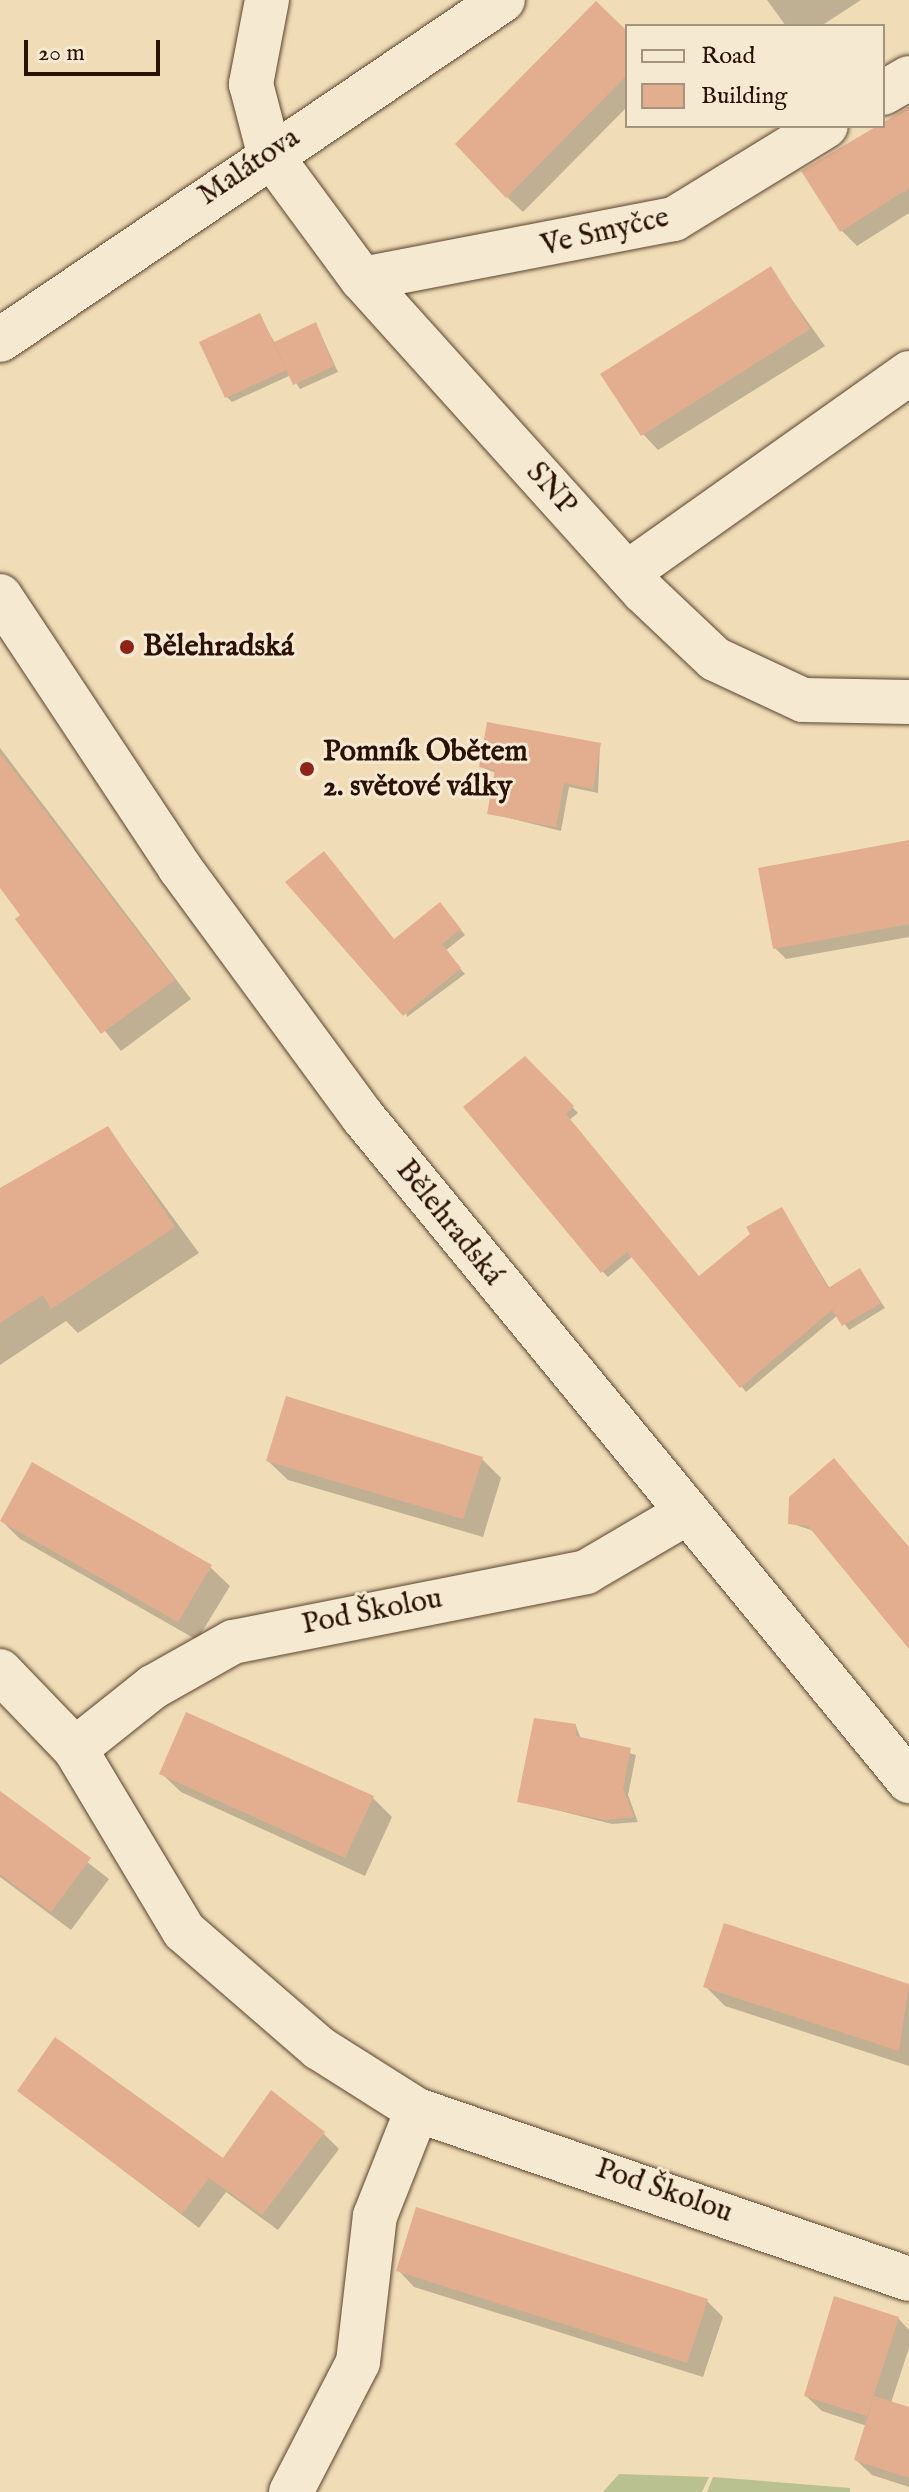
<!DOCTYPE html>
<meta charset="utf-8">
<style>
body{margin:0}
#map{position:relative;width:909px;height:2492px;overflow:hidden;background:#f0ddb8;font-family:"IM FELL English",serif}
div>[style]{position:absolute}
.green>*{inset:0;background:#b8c18f}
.shadow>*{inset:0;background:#0003}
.building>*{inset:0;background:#e3ae90}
.roads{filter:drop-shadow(0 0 2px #5c442e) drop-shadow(0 0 2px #5c442e)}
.street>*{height:44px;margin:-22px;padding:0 22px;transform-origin:22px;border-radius:22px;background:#f5e9d1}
.secondary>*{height:44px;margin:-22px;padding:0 22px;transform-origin:22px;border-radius:22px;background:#f5e9d1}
.dots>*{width:22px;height:22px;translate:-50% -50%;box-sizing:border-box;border:4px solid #f5e9d1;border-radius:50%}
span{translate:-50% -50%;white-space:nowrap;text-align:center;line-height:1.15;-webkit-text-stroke:6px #f5e9d1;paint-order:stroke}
.street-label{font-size:30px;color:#2a1100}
.poi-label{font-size:30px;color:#2a1100;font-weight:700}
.left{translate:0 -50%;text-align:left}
.legend{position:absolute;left:625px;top:24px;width:260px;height:104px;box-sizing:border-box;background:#f5e9d1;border:2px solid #a4937d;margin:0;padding:10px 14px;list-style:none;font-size:24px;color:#2a1100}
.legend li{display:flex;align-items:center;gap:16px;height:40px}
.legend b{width:40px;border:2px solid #a4937d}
.scale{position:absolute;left:24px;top:40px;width:136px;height:36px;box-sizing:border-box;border:4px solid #2a1100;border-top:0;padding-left:10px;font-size:24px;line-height:28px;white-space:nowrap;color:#2a1100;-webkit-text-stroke:6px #f5e9d1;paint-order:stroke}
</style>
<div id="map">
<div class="green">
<i style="clip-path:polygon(619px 2474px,709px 2477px,702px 2492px,603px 2492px)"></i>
<i style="clip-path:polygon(713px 2477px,850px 2488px,850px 2492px,707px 2492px)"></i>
</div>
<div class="shadow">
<i style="clip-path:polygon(767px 0,861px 0,821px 26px,786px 26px)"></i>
<i style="clip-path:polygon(627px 34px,627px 107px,523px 212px,507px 197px)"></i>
<i style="clip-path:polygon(909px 109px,909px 213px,857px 246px,841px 230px)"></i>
<i style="clip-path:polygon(770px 269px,825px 346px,658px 450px,643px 434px)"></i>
<i style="clip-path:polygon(259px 315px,275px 343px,316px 324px,338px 372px,300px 389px,291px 375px,232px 402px,227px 397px)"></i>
<i style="clip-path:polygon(600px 745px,598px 793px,569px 787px,561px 831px,489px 813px,496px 773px,481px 767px)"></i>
<i style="clip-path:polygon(0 748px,191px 999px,121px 1051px,17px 920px,23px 916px,0 885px)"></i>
<i style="clip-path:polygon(909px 842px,909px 937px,786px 959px,775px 948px)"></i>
<i style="clip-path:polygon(445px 910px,465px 935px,445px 951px,465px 974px,407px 1017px,395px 942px)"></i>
<i style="clip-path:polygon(525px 1059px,578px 1113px,569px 1120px,699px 1278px,782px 1209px,830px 1289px,864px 1276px,885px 1308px,849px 1330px,838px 1315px,746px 1392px,633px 1256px,608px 1277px,603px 1272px)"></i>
<i style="clip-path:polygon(108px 1129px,199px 1253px,78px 1333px,66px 1321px,0 1365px,0 1191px)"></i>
<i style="clip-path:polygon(482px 1459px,501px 1478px,483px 1537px,288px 1480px,268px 1461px)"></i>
<i style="clip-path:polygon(839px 1466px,909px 1547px,909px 1646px,814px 1531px,790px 1523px)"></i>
<i style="clip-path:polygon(1px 1520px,210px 1567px,230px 1586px,197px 1640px,20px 1539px)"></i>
<i style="clip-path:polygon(576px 1726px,581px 1739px,636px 1755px,628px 1795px,638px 1822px,612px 1824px,520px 1801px)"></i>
<i style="clip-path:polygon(161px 1773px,373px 1798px,392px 1817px,365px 1876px,181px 1792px)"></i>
<i style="clip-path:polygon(0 1794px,109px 1879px,71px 1930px,0 1877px)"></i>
<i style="clip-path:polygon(725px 1926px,909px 1986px,909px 2066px,725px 2006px,706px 1987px)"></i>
<i style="clip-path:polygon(19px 2091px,223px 2161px,323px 2133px,339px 2149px,278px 2230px,226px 2192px,199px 2228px)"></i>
<i style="clip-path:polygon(417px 2209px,707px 2301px,723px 2317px,703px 2377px,414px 2287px,399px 2271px)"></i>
<i style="clip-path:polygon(898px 2318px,909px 2330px,909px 2348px,891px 2403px,909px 2409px,909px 2487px,872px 2475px,856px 2460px,867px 2426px,822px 2411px,806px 2396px)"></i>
</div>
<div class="building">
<i style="clip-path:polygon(596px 1px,627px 31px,627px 75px,506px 198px,455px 144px)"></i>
<i style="clip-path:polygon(909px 107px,909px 188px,840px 232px,801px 171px)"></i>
<i style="clip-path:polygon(771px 266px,810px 329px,641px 436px,600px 374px)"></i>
<i style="clip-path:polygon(260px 313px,286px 370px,225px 398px,199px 342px)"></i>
<i style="clip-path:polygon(316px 322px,334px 366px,293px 385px,274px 342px)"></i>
<i style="clip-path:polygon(487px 722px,601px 743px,593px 789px,564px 783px,556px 827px,487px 814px,495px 770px,479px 767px)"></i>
<i style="clip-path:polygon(0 753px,175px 980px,101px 1034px,15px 919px,20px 915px,0 888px)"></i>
<i style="clip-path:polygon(909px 840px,909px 924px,773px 949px,758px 868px)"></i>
<i style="clip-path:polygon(324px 851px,394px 939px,440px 902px,461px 929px,442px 944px,461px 968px,403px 1016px,285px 882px)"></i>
<i style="clip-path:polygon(525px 1056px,574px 1106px,566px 1114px,699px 1276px,750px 1234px,746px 1227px,782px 1207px,828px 1288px,860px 1268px,881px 1303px,842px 1326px,832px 1310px,740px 1388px,627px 1252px,601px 1273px,463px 1107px)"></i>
<i style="clip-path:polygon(108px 1126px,175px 1227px,51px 1309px,43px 1295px,0 1323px,0 1188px)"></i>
<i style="clip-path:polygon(286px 1396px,483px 1457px,463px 1519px,266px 1461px)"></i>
<i style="clip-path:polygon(834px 1458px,909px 1548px,909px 1649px,808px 1526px,788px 1524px,789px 1497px)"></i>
<i style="clip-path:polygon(32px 1462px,212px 1565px,178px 1622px,0 1521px)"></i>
<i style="clip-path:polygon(186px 1712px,374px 1796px,345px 1858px,159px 1774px)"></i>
<i style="clip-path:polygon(534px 1718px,576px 1724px,576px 1736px,631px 1748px,623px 1788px,634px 1817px,606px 1820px,517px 1802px)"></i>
<i style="clip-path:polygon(0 1791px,91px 1858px,51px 1912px,0 1874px)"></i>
<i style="clip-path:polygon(724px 1923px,909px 1984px,899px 2051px,703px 1987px)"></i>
<i style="clip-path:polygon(55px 2037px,223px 2158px,271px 2090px,325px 2132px,262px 2215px,209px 2178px,182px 2214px,17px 2091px)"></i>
<i style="clip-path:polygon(416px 2207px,708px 2299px,687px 2363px,396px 2271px)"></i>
<i style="clip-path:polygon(834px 2296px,899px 2317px,867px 2416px,804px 2396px)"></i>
<i style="clip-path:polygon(874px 2396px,909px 2407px,909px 2478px,854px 2460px)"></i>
</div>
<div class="roads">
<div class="street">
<i style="left:267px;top:0;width:86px;rotate:100.8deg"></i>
<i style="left:251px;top:84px;width:71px;rotate:75.4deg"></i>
<i style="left:269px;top:153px;width:157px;rotate:53.6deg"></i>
<i style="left:362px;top:279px;width:420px;rotate:48deg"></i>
<i style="left:643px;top:591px;width:99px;rotate:43.4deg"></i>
<i style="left:715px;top:659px;width:97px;rotate:25deg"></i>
<i style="left:803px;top:700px;width:106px;rotate:1.1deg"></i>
<i style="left:883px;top:93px;width:30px;rotate:-30deg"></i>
<i style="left:362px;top:279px;width:318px;rotate:-10.9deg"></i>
<i style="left:674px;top:219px;width:178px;rotate:-31.5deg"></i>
<i style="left:0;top:340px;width:607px;rotate:-34.06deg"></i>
<i style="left:627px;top:573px;width:346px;rotate:-35.3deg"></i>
<i style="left:0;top:1671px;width:108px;rotate:46.1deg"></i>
<i style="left:75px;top:1749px;width:212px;rotate:59.1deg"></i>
<i style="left:184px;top:1931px;width:179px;rotate:40.9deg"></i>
<i style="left:319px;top:2048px;width:116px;rotate:32.3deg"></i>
<i style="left:417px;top:2110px;width:520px;rotate:18.96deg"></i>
<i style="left:75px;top:1749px;width:100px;rotate:-38.5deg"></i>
<i style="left:153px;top:1687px;width:92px;rotate:-29.4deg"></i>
<i style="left:233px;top:1642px;width:360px;rotate:-11.2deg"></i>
<i style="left:586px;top:1572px;width:115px;rotate:-30.4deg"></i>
<i style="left:291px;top:2492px;width:146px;rotate:-62.7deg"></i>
<i style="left:358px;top:2362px;width:147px;rotate:-83.4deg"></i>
<i style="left:375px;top:2216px;width:114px;rotate:-68.4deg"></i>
</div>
<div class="secondary">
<i style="left:0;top:596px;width:326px;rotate:56.5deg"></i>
<i style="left:180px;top:868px;width:309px;rotate:53.7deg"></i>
<i style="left:363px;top:1117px;width:860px;rotate:50.57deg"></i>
</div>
</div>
<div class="dots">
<i style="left:127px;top:647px;background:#8f2418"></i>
<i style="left:307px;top:769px;background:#8f2418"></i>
</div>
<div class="street-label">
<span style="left:249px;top:167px;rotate:-34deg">Malátova</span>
<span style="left:605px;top:232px;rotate:-13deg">Ve Smyčce</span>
<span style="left:551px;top:489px;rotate:48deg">SNP</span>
<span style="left:449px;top:1223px;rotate:51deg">Bělehradská</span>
<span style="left:372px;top:1612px;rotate:-11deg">Pod Školou</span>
<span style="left:664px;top:2191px;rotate:19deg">Pod Školou</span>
</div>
<div class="poi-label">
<span class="left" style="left:143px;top:647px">Bělehradská</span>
<span class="left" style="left:323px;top:769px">Pomník Obětem<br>2. světové války</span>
</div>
<ul class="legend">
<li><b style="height:10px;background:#f5e9d1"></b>Road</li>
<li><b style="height:22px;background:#e3ae90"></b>Building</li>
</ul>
<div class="scale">20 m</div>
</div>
